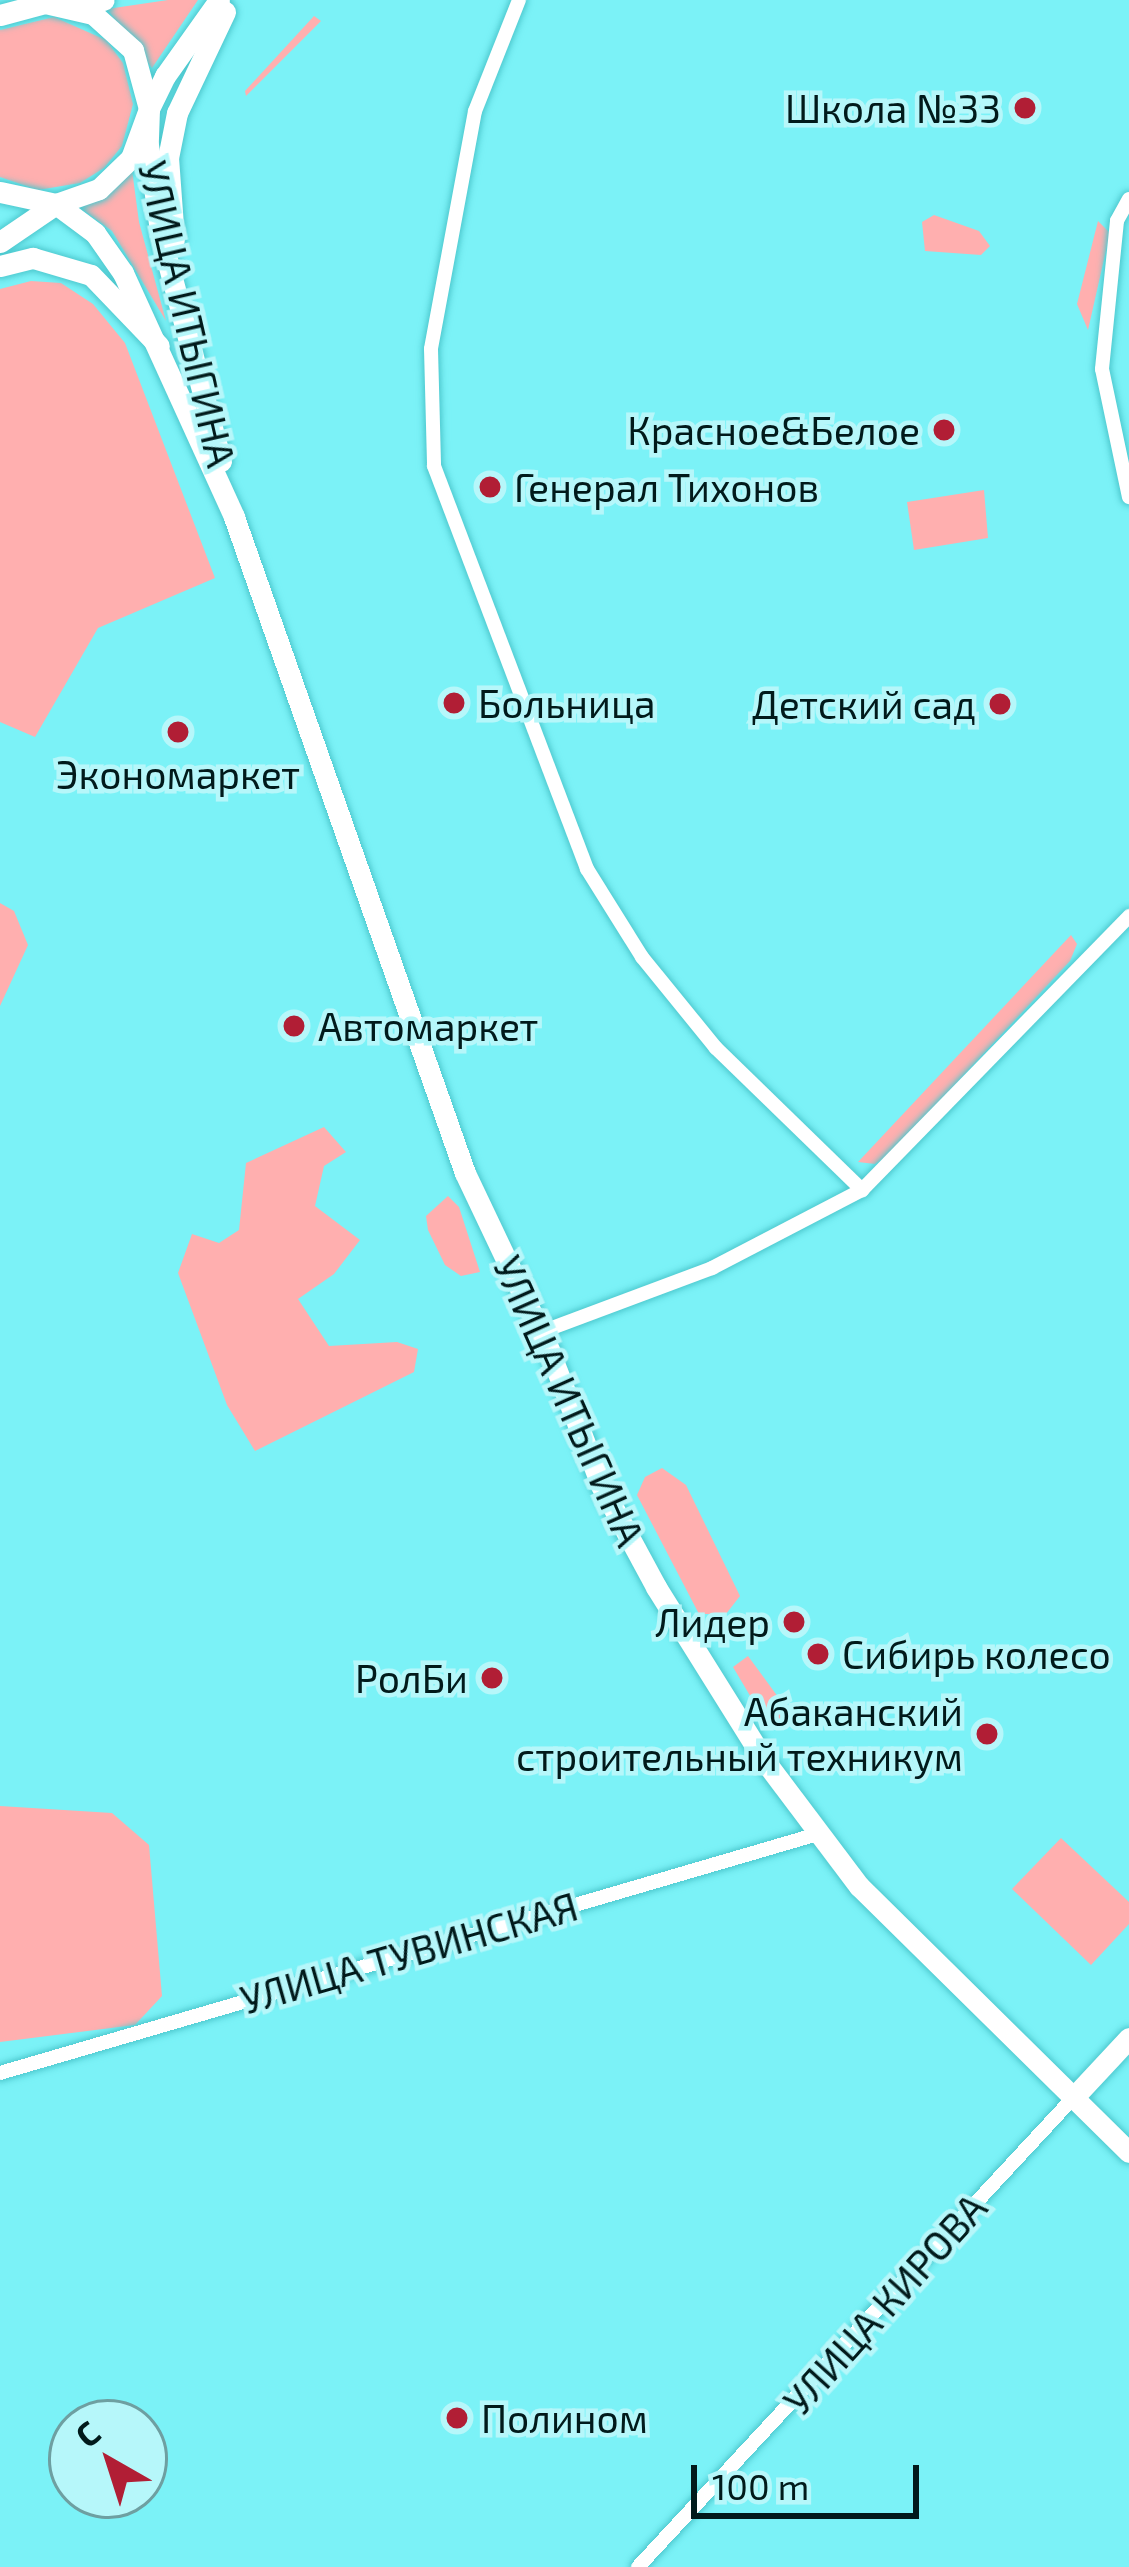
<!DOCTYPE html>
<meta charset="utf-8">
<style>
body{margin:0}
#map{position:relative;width:1129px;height:2567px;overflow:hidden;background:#7bf2f7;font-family:"Exo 2",sans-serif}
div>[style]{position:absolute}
.green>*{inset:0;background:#ffafaf}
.roads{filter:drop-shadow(0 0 3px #4dc8ce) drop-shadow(0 0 3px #4dc8ce)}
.minor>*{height:14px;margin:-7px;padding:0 7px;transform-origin:7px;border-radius:7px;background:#fff}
.primary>*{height:21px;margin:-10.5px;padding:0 10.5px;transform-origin:10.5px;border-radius:10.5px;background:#fff}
.trunk>*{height:21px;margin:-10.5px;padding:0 10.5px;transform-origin:10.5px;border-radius:10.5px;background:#fff}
.dots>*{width:33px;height:33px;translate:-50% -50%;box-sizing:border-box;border:6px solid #b6f7fa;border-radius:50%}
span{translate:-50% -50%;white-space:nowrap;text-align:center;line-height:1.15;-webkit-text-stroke:9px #b6f7fa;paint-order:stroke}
.poi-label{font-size:39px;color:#011a1b}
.right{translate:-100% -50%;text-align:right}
.left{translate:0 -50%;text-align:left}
.street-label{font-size:39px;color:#011a1b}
.north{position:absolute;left:48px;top:2399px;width:120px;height:120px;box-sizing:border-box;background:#b6f7fa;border:3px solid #6e9fa1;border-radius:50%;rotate:321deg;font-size:33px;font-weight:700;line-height:48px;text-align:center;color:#011a1b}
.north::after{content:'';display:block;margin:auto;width:42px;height:54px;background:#b11e35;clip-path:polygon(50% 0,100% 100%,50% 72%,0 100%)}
.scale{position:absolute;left:691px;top:2465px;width:228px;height:54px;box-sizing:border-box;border:6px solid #011a1b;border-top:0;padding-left:15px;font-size:36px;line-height:42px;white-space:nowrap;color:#011a1b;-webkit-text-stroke:9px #b6f7fa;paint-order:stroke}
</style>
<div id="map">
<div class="green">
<i style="clip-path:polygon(168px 0,198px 0,152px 68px,107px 9px)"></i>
<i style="clip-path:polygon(314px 16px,321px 21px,246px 96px,245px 91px)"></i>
<i style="clip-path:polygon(54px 17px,106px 40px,123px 63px,133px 104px,122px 146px,104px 168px,80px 183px,38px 190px,0 177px,0 30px)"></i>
<i style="clip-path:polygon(132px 170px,139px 222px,166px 321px,112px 231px,79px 207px)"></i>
<i style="clip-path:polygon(934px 215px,979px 231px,990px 246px,981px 255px,925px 251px,922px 222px)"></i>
<i style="clip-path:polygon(1098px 221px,1110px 233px,1088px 330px,1077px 304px)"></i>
<i style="clip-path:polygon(31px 281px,61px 283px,93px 304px,125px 343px,215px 578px,98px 628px,35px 737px,0 722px,0 289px)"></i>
<i style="clip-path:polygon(984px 490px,988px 538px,914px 550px,907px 502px)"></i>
<i style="clip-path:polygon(0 903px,14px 911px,28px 945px,0 1006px)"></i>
<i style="clip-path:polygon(1071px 935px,1077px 944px,1070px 961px,890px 1154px,875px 1164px,858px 1162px)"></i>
<i style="clip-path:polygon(324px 1127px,346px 1152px,324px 1166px,315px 1206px,360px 1240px,334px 1274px,298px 1299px,329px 1346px,397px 1342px,418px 1349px,414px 1372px,255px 1451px,227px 1405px,178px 1273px,192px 1234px,219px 1243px,239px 1230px,246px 1163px)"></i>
<i style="clip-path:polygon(448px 1196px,459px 1207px,480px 1272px,461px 1276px,445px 1265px,428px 1230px,426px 1216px)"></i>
<i style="clip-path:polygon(662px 1468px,686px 1485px,740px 1596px,726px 1614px,699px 1614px,637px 1495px,645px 1477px)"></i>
<i style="clip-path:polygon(748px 1656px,789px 1712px,778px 1727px,768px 1726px,733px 1667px)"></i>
<i style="clip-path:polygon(0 1806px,112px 1813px,149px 1845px,162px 1996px,135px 2025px,0 2042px)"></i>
<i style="clip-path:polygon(1061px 1838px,1129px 1902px,1129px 1924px,1091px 1965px,1012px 1889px)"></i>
</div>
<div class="roads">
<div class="minor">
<i style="left:519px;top:0;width:119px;rotate:111.6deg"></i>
<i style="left:475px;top:111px;width:242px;rotate:100.5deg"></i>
<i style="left:431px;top:349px;width:117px;rotate:88.5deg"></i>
<i style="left:434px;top:466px;width:431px;rotate:69.2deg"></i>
<i style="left:587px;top:869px;width:104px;rotate:58deg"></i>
<i style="left:642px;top:957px;width:117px;rotate:50.9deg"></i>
<i style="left:716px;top:1048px;width:204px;rotate:44.2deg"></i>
<i style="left:1129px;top:199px;width:25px;rotate:119deg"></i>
<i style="left:1117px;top:221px;width:149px;rotate:95.8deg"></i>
<i style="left:1102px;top:369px;width:131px;rotate:78.1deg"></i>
<i style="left:541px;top:1332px;width:183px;rotate:-20.5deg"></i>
<i style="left:712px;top:1268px;width:169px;rotate:-27.5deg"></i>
<i style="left:862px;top:1190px;width:383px;rotate:-45.7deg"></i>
<i style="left:0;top:2073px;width:852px;rotate:-16.29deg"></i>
<i style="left:638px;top:2567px;width:640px;rotate:-47.15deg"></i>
</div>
<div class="primary">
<i style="left:219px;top:0;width:93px;rotate:125.4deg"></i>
<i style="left:165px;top:76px;width:37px;rotate:116deg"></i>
<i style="left:149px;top:109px;width:36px;rotate:92deg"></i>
<i style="left:148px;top:145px;width:93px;rotate:82deg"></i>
<i style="left:161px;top:237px;width:232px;rotate:75deg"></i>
<i style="left:75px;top:5px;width:29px;rotate:-10deg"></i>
<i style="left:56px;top:204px;width:49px;rotate:36.6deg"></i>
<i style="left:95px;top:233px;width:49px;rotate:55deg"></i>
<i style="left:123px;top:273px;width:268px;rotate:65.5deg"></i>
<i style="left:234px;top:517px;width:695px;rotate:70.6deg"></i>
<i style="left:465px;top:1173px;width:196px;rotate:64.6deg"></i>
<i style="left:549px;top:1350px;width:147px;rotate:68.9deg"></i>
<i style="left:602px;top:1487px;width:114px;rotate:61.6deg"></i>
<i style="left:656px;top:1587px;width:204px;rotate:58deg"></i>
<i style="left:764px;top:1760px;width:158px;rotate:53deg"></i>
<i style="left:859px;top:1886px;width:379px;rotate:44.6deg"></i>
<i style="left:174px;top:239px;width:81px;rotate:-94.2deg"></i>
<i style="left:168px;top:158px;width:46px;rotate:-78.7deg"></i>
<i style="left:177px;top:113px;width:112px;rotate:-64.6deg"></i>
<i style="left:1073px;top:2098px;width:82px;rotate:-47deg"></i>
</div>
<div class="trunk">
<i style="left:0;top:15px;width:47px;rotate:-14.9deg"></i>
<i style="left:45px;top:3px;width:49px;rotate:12.9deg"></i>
<i style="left:93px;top:14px;width:54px;rotate:42deg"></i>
<i style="left:133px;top:50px;width:61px;rotate:74.8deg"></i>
<i style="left:149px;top:109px;width:52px;rotate:110.2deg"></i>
<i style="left:131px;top:158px;width:45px;rotate:135.9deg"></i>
<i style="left:99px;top:189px;width:46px;rotate:160.8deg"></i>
<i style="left:56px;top:204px;width:57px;rotate:-167.9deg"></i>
<i style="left:0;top:242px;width:68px;rotate:-34.2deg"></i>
<i style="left:0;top:266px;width:34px;rotate:-14deg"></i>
<i style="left:33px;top:258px;width:60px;rotate:16.3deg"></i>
<i style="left:91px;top:275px;width:98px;rotate:46.2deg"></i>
</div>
</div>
<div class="dots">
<i style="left:1025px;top:108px;background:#b11e35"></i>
<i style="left:944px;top:430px;background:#b11e35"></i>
<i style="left:490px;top:487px;background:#b11e35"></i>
<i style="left:454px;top:703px;background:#b11e35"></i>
<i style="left:1000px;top:704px;background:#b11e35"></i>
<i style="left:178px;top:732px;background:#b11e35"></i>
<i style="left:294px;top:1026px;background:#b11e35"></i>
<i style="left:794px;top:1622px;background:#b11e35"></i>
<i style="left:818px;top:1654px;background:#b11e35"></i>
<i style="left:492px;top:1678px;background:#b11e35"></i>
<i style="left:987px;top:1734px;background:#b11e35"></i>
<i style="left:457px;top:2418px;background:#b11e35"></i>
</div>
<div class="poi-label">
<span class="right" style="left:1001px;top:108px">Школа №33</span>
<span class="right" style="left:920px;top:430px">Красное&amp;Белое</span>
<span class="left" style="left:514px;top:487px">Генерал Тихонов</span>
<span class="left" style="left:478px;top:703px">Больница</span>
<span class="right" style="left:976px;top:704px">Детский сад</span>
<span style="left:178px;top:774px">Экономаркет</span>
<span class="left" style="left:318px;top:1026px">Автомаркет</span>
<span class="right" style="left:770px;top:1622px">Лидер</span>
<span class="left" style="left:842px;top:1654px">Сибирь колесо</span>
<span class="right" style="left:468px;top:1678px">РолБи</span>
<span class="right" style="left:963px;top:1734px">Абаканский<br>строительный техникум</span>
<span class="left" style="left:481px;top:2418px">Полином</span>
</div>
<div class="street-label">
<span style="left:187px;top:314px;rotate:77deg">УЛИЦА ИТЫГИНА</span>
<span style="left:569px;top:1401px;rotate:66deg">УЛИЦА ИТЫГИНА</span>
<span style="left:409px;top:1953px;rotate:-16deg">УЛИЦА ТУВИНСКАЯ</span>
<span style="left:885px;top:2304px;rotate:-48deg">УЛИЦА КИРОВА</span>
</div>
<div class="north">С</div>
<div class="scale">100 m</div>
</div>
